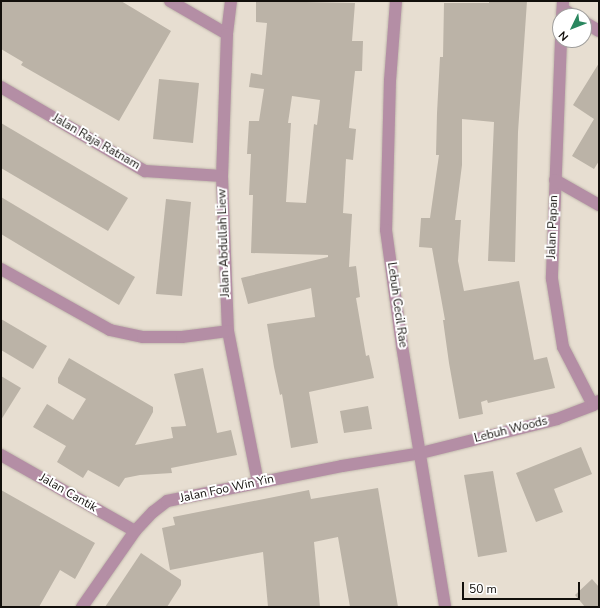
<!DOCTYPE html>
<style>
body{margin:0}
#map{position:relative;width:600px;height:608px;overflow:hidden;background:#e7ded1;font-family:"Nunito Sans",sans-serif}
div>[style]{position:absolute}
.building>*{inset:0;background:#bbb3a7}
.roads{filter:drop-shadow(0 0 1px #c1b9ad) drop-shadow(0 0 1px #c1b9ad)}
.minor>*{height:12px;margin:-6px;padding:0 6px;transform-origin:6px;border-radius:6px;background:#b48ea5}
.tertiary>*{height:12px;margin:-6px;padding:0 6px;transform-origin:6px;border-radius:6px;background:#b48ea5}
span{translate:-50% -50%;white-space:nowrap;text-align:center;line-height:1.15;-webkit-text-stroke:4px #fff;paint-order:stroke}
.street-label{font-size:12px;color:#120f0b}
.frame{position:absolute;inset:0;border:2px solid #120f0b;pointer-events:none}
.north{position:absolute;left:552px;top:8px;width:40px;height:40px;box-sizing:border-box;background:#fff;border:1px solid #a09f9d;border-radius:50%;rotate:227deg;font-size:11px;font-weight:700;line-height:16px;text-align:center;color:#120f0b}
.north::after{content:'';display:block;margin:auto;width:14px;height:18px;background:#2a875f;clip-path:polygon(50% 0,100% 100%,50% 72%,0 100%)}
.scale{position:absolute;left:462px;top:582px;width:118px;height:18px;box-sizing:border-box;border:2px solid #120f0b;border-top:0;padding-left:5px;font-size:12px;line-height:14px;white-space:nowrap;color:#120f0b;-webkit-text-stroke:3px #fff;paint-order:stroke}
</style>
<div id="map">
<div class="building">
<i style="clip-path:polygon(1px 1px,121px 1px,171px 31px,119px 121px,21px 65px,23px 62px,1px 49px)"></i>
<i style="clip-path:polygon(evenodd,256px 1px,355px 3px,352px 41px,363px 41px,362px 71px,355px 71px,349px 128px,356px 129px,353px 160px,346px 159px,343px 213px,352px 214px,349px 267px,356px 266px,360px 297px,356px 298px,366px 356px,369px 355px,374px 378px,309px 392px,318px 443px,291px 448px,282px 394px,280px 395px,274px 367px,267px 324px,315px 317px,311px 288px,248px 304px,241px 278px,328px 257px,328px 255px,251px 253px,253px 195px,249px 195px,251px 154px,247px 154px,249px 121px,259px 121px,264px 89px,249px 87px,251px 73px,262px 75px,267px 23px,256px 22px,256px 1px,292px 96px,320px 100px,317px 125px,314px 124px,306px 203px,286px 202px,291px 123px,288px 123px,292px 96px)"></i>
<i style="clip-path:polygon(489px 1px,527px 1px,518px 132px,515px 262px,488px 261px,494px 122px,462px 119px,462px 165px,455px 220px,461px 220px,458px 261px,464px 291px,519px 281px,534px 360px,547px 357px,555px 388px,488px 403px,487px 400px,481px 402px,483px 414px,459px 419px,449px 363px,443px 320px,445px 320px,432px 248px,419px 247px,421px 218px,430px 218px,439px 155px,436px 155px,437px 113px,440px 57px,443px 57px,444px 3px,489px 3px)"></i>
<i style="clip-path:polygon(599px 63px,599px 161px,594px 169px,572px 156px,594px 119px,573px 105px)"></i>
<i style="clip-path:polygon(159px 79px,199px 83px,193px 143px,153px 139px)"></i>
<i style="clip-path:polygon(1px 123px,128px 198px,108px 231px,1px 168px)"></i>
<i style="clip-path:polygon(1px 197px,135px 277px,119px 305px,1px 234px)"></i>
<i style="clip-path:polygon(166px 199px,191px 202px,182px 296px,156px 294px)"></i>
<i style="clip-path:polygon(1px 319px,47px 346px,33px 369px,1px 350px)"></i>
<i style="clip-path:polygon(69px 358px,153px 407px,153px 412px,135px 445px,173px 438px,171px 427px,186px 426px,174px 374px,203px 368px,217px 433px,231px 430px,237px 455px,171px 468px,172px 473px,140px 475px,125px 478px,119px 487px,88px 470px,83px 478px,57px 462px,66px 446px,33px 427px,47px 404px,73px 420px,86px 399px,58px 383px,58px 378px)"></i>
<i style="clip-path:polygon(1px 376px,21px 388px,1px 420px)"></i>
<i style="clip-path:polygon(368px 406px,372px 429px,344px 433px,340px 411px)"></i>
<i style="clip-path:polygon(581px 447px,592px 474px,554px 489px,563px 512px,536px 522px,516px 473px)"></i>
<i style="clip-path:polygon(493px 471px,507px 552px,478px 557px,464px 475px)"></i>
<i style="clip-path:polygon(378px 488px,398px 607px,350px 607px,338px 537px,314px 542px,320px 607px,268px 607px,263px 552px,170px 570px,162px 528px,175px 525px,173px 517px,309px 490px,311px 499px)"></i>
<i style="clip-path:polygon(1px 490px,95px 543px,75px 579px,60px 570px,39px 607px,1px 607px)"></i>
<i style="clip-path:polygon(141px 553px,181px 580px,181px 585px,167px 607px,105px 607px)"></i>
<i style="clip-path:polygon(592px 579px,599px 587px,599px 607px,585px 607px,575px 595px)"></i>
</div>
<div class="roads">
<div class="minor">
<i style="left:170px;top:1px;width:66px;rotate:30.1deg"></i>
<i style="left:231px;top:1px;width:33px;rotate:97deg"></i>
<i style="left:227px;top:34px;width:142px;rotate:92deg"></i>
<i style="left:222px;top:176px;width:155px;rotate:87.8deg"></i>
<i style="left:228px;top:331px;width:154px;rotate:78.8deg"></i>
<i style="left:563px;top:9px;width:13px;rotate:32deg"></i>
<i style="left:562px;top:16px;width:15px;rotate:-86deg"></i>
<i style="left:584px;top:22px;width:17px;rotate:31deg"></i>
<i style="left:561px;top:40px;width:239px;rotate:92.2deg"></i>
<i style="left:552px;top:279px;width:69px;rotate:80.8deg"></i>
<i style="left:563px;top:347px;width:65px;rotate:62.7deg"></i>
<i style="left:1px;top:87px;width:167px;rotate:30.3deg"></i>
<i style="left:145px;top:171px;width:77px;rotate:3.7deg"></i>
<i style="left:555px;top:180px;width:51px;rotate:29.6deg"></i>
<i style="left:1px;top:269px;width:125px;rotate:29.2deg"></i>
<i style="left:110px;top:330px;width:34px;rotate:12deg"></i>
<i style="left:143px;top:337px;width:39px"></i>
<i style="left:182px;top:337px;width:46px;rotate:-7.4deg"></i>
<i style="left:1px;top:455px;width:154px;rotate:29.6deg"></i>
<i style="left:82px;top:607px;width:93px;rotate:-55.1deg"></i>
<i style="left:135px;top:531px;width:26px;rotate:-47deg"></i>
<i style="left:153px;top:512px;width:18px;rotate:-38deg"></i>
<i style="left:167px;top:501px;width:178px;rotate:-11.3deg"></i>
<i style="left:342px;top:466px;width:80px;rotate:-9.3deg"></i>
<i style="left:421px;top:453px;width:140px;rotate:-14deg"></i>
<i style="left:557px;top:419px;width:39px;rotate:-21deg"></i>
<i style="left:593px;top:405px;width:7px;rotate:-34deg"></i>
</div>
<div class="tertiary">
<i style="left:396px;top:1px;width:79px;rotate:94.3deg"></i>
<i style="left:390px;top:80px;width:150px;rotate:91.5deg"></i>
<i style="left:386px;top:230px;width:117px;rotate:82.1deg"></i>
<i style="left:402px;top:346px;width:265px;rotate:80.6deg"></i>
</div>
</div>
<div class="street-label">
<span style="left:96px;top:142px;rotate:30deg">Jalan Raja Ratnam</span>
<span style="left:553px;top:227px;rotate:-88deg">Jalan Papan</span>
<span style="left:224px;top:243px;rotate:-92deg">Jalan Abdullah Liew</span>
<span style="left:397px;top:305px;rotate:82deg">Lebuh Cecil Rae</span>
<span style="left:511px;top:430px;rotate:-14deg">Lebuh Woods</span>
<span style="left:227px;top:489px;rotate:-12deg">Jalan Foo Win Yin</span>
<span style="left:68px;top:493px;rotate:30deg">Jalan Cantik</span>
</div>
<div class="frame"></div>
<div class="north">N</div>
<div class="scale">50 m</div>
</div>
